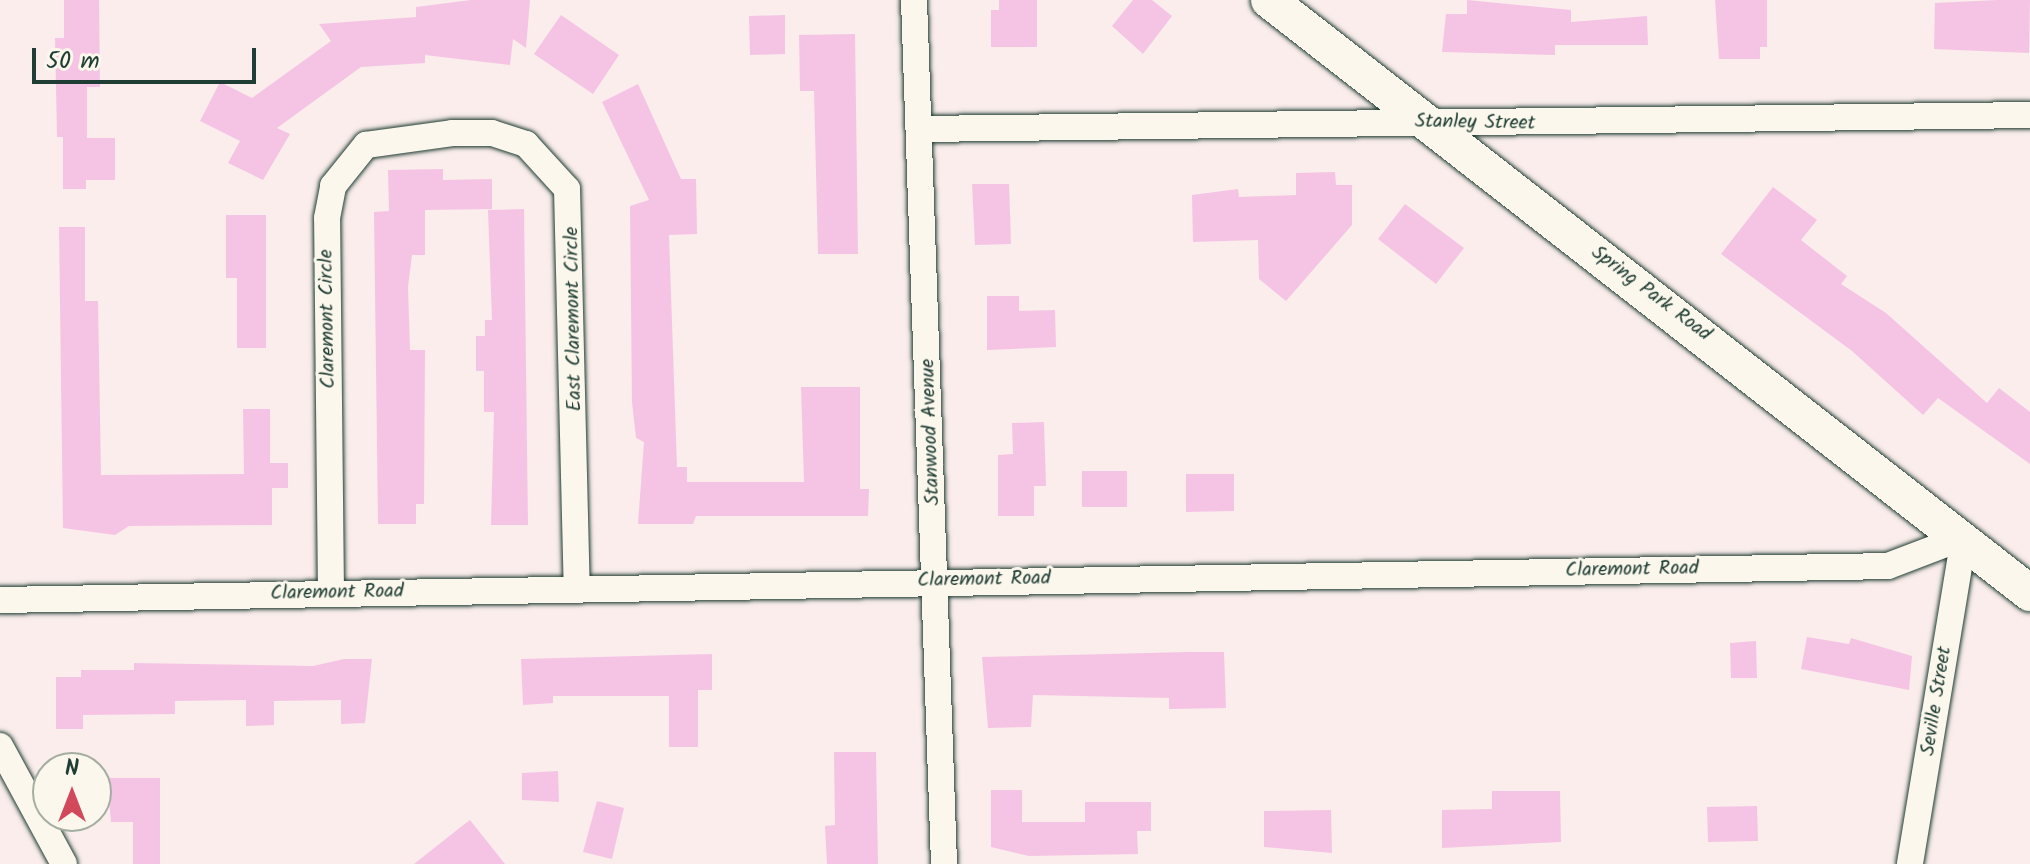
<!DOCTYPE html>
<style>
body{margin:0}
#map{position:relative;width:2030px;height:864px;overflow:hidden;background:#faedeb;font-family:Kalam,sans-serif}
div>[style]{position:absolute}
.building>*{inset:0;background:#f5c4e5}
.roads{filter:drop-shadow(0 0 2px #1f3d34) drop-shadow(0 0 2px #1f3d34)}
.minor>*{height:26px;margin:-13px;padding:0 13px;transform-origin:13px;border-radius:13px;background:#fbf7ec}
.secondary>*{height:36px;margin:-18px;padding:0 18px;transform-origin:18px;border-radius:18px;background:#fbf7ec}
span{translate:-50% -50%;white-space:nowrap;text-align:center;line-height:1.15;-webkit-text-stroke:6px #fbf7ec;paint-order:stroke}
.street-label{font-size:20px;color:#1f3d34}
.north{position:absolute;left:32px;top:752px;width:80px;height:80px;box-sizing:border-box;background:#fbf7ec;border:2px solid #a3ada2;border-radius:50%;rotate:0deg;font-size:22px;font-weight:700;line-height:32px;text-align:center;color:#1f3d34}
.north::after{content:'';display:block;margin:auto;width:28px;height:36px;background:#d1495b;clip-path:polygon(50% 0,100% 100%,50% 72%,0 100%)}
.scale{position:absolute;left:32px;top:48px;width:224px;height:36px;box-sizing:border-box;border:4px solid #1f3d34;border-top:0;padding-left:10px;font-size:24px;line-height:28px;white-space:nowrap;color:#1f3d34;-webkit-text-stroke:6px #fbf7ec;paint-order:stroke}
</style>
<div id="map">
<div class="building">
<i style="clip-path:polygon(64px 0,99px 0,100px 87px,87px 87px,87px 138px,115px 138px,115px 180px,86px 180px,86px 189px,63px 189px,63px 137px,57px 137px,55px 38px,64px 38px)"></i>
<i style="clip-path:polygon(471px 0,530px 0,526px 48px,513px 39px,510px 65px,425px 55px,425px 63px,361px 67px,277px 128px,290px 134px,263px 180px,228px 163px,240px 141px,200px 121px,220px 82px,252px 98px,331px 41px,319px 24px,416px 17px,416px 7px)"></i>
<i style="clip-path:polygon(999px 0,1037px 0,1037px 47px,991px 47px,991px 10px,999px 10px)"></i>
<i style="clip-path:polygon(1133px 0,1152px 0,1172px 16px,1143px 54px,1112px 26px)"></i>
<i style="clip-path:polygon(1467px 0,1571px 10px,1571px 22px,1647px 16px,1648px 45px,1555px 45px,1555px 55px,1442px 52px,1446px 14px,1467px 14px)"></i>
<i style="clip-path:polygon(1715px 0,1767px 0,1767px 47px,1760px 47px,1760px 59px,1719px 59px)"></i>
<i style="clip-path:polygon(1997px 0,2030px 0,2029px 53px,1934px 49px,1935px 3px)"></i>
<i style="clip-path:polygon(561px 15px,619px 55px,593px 94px,534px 54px)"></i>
<i style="clip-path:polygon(785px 15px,785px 54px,750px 55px,749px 16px)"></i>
<i style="clip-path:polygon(855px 34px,858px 254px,818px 254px,814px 91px,800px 91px,799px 35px)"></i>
<i style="clip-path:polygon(638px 84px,681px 179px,696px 179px,697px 234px,669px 235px,677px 467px,687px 467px,687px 482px,804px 482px,801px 387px,860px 387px,860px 489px,869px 489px,868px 516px,696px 516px,693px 524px,638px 524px,644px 442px,636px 438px,632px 402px,630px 206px,649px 200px,602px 102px)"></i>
<i style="clip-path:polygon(443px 169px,443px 180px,492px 179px,492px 209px,425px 210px,425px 255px,412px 255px,408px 287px,410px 350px,425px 350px,424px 504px,416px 504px,416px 524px,378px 524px,374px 212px,389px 211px,388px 170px)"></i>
<i style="clip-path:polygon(1335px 172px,1336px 185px,1352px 185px,1352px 225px,1286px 301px,1259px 279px,1258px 240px,1193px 242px,1192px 195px,1238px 189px,1239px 197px,1296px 195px,1296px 173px)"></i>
<i style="clip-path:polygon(972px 184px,1009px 184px,1011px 244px,975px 245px)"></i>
<i style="clip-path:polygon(1773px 187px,1817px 220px,1801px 240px,1847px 276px,1841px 284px,1886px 313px,1987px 403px,1999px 388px,2030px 412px,2030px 464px,1938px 398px,1923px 415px,1852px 351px,1721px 254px)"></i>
<i style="clip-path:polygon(1405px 204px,1464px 248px,1436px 284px,1378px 239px)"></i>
<i style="clip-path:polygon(524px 209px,528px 525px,491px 525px,494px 412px,484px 412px,484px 371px,476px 371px,476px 336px,485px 336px,485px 320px,492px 320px,488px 210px)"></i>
<i style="clip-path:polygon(226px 215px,266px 215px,266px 348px,237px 348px,237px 278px,226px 278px)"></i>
<i style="clip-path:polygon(59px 227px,85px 227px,85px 301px,98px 301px,101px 475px,244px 474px,243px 409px,270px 409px,270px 463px,288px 463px,288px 488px,272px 488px,272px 525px,129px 526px,115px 535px,63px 528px)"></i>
<i style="clip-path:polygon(987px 296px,1019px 296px,1019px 311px,1055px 310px,1056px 347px,987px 350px)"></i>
<i style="clip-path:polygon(1044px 422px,1046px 486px,1034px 486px,1034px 516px,998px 516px,998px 455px,1013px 454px,1012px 423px)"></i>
<i style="clip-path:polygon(1082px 471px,1127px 471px,1127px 507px,1082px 507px)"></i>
<i style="clip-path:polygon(1186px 474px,1234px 474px,1234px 511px,1186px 512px)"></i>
<i style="clip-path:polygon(1807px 637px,1849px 644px,1851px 638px,1912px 656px,1909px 690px,1801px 669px)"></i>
<i style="clip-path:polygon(1756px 641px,1757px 678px,1731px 678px,1730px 643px)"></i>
<i style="clip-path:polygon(1188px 652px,1224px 652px,1226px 708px,1169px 709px,1169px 698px,1033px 695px,1031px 727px,988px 728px,982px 657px)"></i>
<i style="clip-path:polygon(712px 654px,712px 690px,698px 690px,698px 747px,669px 747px,669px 696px,553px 696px,553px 703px,523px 705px,521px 659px)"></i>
<i style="clip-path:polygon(344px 659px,372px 659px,365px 723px,341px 724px,341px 700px,274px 701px,274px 725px,246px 726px,246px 700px,175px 701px,175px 714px,83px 715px,83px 729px,56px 729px,56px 677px,81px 677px,81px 670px,134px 670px,134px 663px,313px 666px)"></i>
<i style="clip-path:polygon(834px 752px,876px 752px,878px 864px,827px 864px,825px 826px,835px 825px)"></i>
<i style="clip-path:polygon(558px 771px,559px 802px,522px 800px,522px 773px)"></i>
<i style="clip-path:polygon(107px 778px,160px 778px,160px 864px,133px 864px,133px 822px,111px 822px)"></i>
<i style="clip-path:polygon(991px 790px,1022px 790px,1022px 822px,1085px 822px,1085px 802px,1151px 802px,1151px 831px,1137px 831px,1138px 854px,1029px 856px,991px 847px)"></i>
<i style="clip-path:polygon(1492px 791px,1560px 791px,1561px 842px,1442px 848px,1442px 810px,1492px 809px)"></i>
<i style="clip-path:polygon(597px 801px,624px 808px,612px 859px,583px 852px)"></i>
<i style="clip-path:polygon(1757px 806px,1758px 841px,1708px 842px,1707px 807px)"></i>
<i style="clip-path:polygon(1331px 810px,1332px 853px,1264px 847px,1264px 811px)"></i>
<i style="clip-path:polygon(470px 820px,505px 864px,414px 864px,462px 826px)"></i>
</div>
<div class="roads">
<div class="minor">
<i style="left:914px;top:0;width:865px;rotate:88.01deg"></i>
<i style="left:920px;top:129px;width:1110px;rotate:-0.72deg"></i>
<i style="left:331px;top:593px;width:375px;rotate:-90.6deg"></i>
<i style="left:327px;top:218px;width:33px;rotate:-79deg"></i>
<i style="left:333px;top:186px;width:53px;rotate:-51.2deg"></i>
<i style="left:366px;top:145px;width:87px;rotate:-7.9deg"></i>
<i style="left:452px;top:133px;width:40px"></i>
<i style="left:492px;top:133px;width:36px;rotate:18deg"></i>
<i style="left:526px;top:144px;width:61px;rotate:47.7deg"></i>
<i style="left:567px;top:189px;width:399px;rotate:88.6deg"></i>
<i style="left:0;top:600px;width:1888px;rotate:-1.03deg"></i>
<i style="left:1888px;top:566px;width:81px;rotate:-20.9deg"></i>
<i style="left:1964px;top:537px;width:331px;rotate:99.4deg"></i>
<i style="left:0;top:746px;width:134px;rotate:61.5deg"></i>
</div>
<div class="secondary">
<i style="left:1269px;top:0;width:965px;rotate:37.93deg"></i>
</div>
</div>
<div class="street-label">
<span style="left:1475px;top:123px;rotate:1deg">Stanley Street</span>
<span style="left:1651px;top:294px;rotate:37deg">Spring Park Road</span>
<span style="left:328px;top:319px;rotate:-91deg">Claremont Circle</span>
<span style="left:574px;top:319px;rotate:-91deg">East Claremont Circle</span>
<span style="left:931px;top:432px;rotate:-92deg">Stanwood Avenue</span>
<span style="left:1632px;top:570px;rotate:-1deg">Claremont Road</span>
<span style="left:984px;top:580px;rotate:-1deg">Claremont Road</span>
<span style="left:337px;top:593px;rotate:-1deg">Claremont Road</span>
<span style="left:1937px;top:701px;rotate:-81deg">Seville Street</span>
</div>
<div class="north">N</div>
<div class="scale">50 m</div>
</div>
